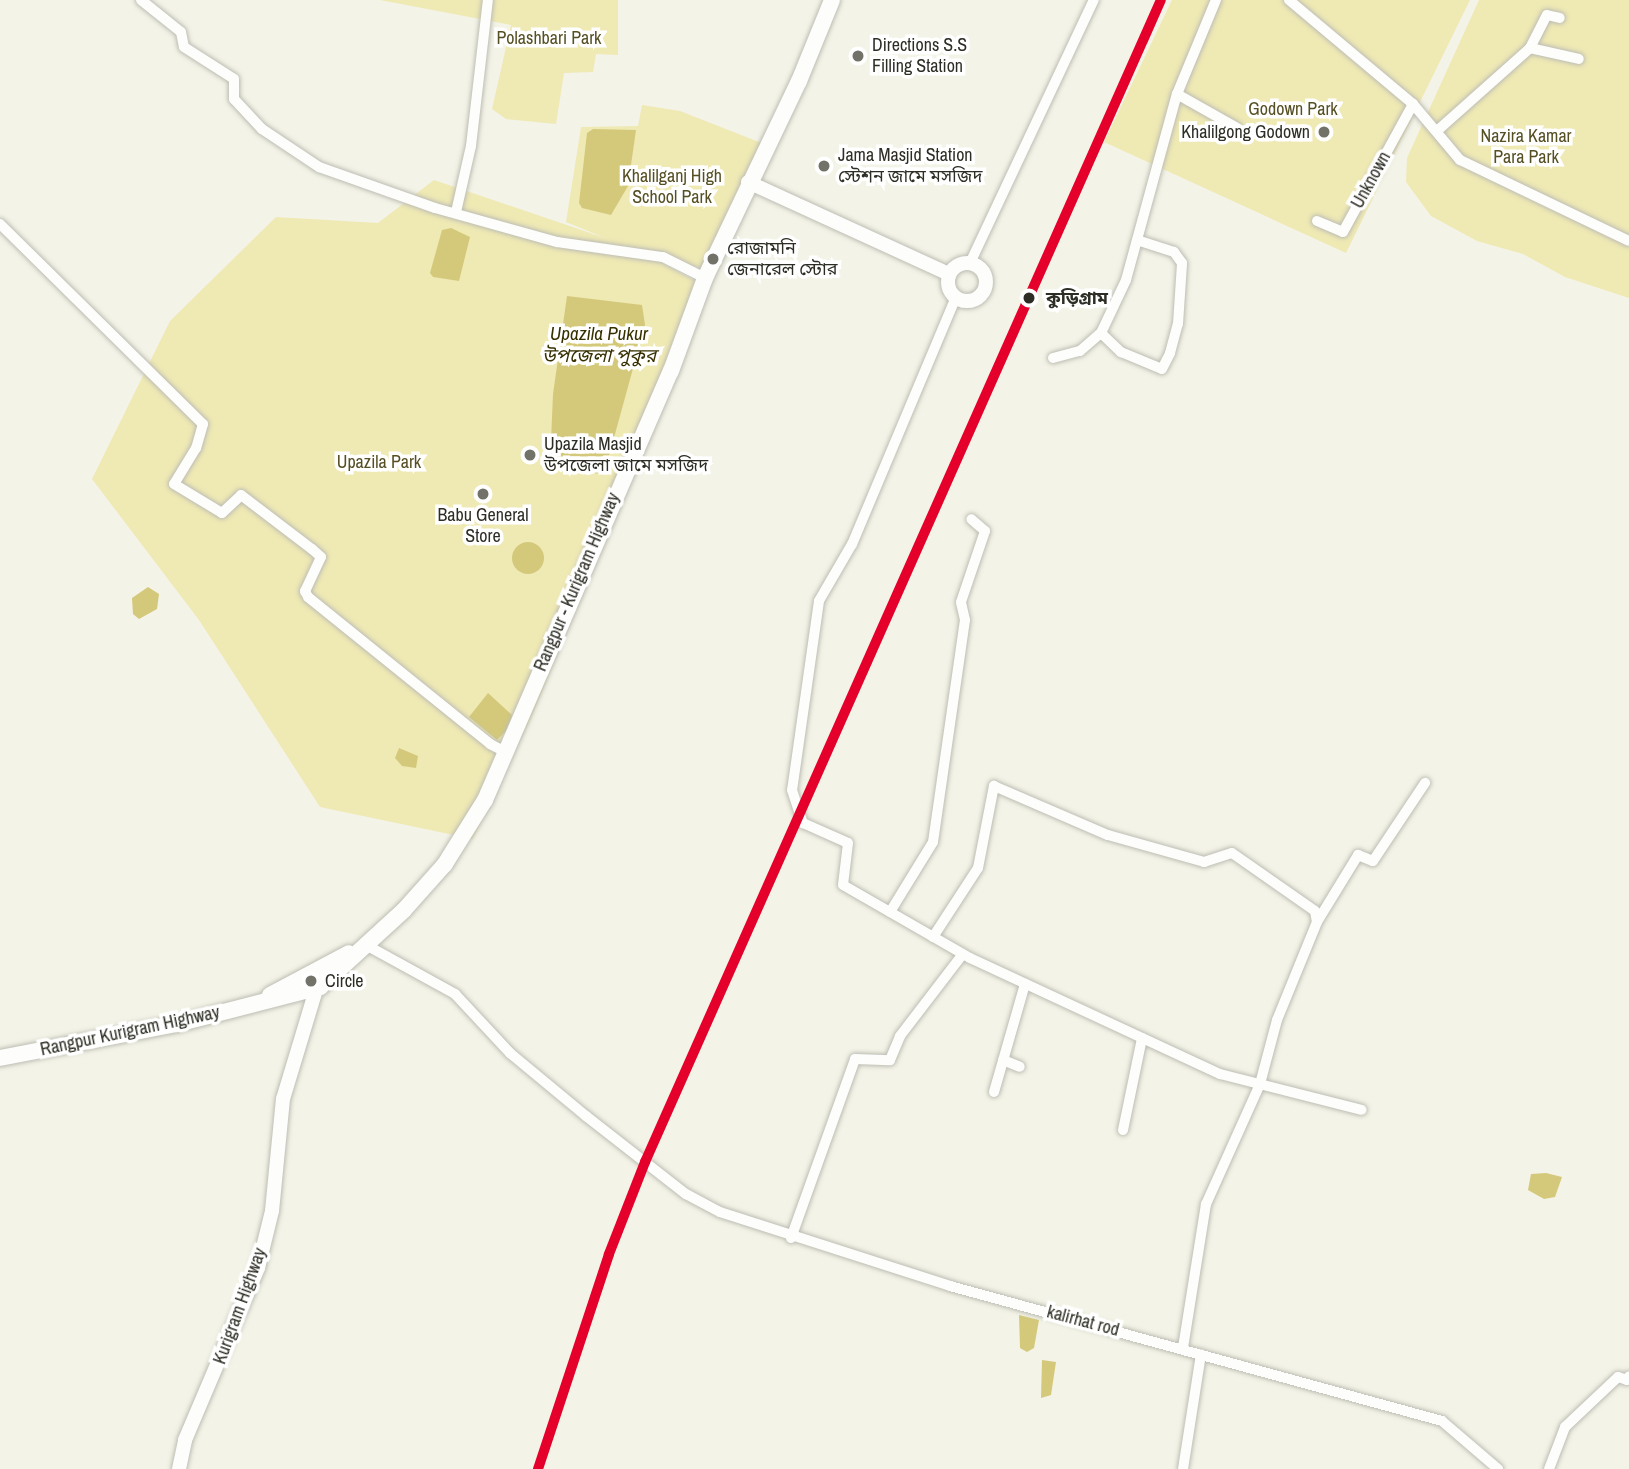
<!DOCTYPE html>
<meta charset="utf-8">
<style>
body{margin:0}
#map{position:relative;width:1629px;height:1469px;overflow:hidden;background:#f4f3e7;font-family:"Archivo Narrow","Noto Sans Bengali",sans-serif}
div>[style]{position:absolute}
.green>*{inset:0;background:#efe9b4}
.water>*{inset:0;background:#d4c97a}
.round{border-radius:50%}
.roads{filter:drop-shadow(0 0 2px #bdbdb4) drop-shadow(0 0 2px #bdbdb4)}
.minor>*{height:10px;margin:-5px;padding:0 5px;transform-origin:5px;border-radius:5px;background:#fdfdfb}
.major>*{height:14px;margin:-7px;padding:0 7px;transform-origin:7px;border-radius:7px;background:#fdfdfb}
.major>.ring{margin:-7px;padding:0;box-sizing:content-box;background:none;border:14px solid #fdfdfb;border-radius:50%}
.highway>*{height:16px;margin:-8px;padding:0 8px;transform-origin:8px;border-radius:8px;background:#fdfdfb}
.rail-1>*{height:10px;margin:-5px;padding:0 5px;transform-origin:5px;border-radius:5px;background:#e4002b}
.dots>*{width:19px;height:19px;translate:-50% -50%;box-sizing:border-box;border:4px solid #fff;border-radius:50%}
span{translate:-50% -50%;white-space:nowrap;text-align:center;line-height:1.15;-webkit-text-stroke:7px #fff;paint-order:stroke}
.park-label{font-size:18px;color:#554f23}
.poi-label{font-size:18px;color:#2e2d25}
.left{translate:0 -50%;text-align:left}
.right{translate:-100% -50%;text-align:right}
.street-label{font-size:18px;color:#2e2d25}
.stop-label{font-size:18px;color:#2e2d25;font-weight:700}
.water-label{font-size:19px;color:#363000;font-style:italic}
</style>
<div id="map">
<div class="green">
<i style="clip-path:polygon(380px 0,618px 0,618px 55px,596px 54px,593px 72px,564px 73px,556px 124px,506px 119px,492px 109px,511px 25px)"></i>
<i style="clip-path:polygon(1172px 0,1470px 0,1346px 253px,1104px 142px)"></i>
<i style="clip-path:polygon(1479px 0,1629px 0,1629px 298px,1565px 277px,1523px 254px,1477px 241px,1431px 216px,1406px 182px,1407px 158px)"></i>
<i style="clip-path:polygon(642px 105px,680px 111px,764px 144px,713px 271px,642px 252px,708px 288px,532px 716px,473px 839px,320px 807px,199px 620px,92px 479px,170px 321px,276px 217px,378px 223px,434px 180px,605px 238px,566px 222px,581px 127px,638px 126px)"></i>
</div>
<div class="water">
<i style="clip-path:polygon(593px 129px,636px 130px,628px 186px,611px 215px,582px 208px,579px 203px,587px 133px)"></i>
<i style="clip-path:polygon(451px 228px,470px 237px,459px 281px,433px 277px,430px 273px,442px 230px)"></i>
<i style="clip-path:polygon(567px 296px,642px 305px,645px 325px,604px 474px,575px 472px,550px 464px,553px 394px)"></i>
<i class="round" style="left:512px;top:542px;width:32px;height:32px"></i>
<i style="clip-path:polygon(148px 587px,159px 594px,157px 609px,139px 619px,133px 614px,132px 598px)"></i>
<i style="clip-path:polygon(488px 693px,512px 715px,510px 727px,497px 740px,469px 717px)"></i>
<i style="clip-path:polygon(399px 748px,418px 756px,416px 768px,402px 766px,395px 758px)"></i>
<i style="clip-path:polygon(1546px 1173px,1562px 1177px,1555px 1197px,1544px 1199px,1528px 1190px,1531px 1174px)"></i>
<i style="clip-path:polygon(1019px 1315px,1039px 1320px,1034px 1348px,1027px 1352px,1020px 1348px)"></i>
<i style="clip-path:polygon(1042px 1360px,1056px 1362px,1051px 1395px,1041px 1398px)"></i>
</div>
<div class="roads">
<div class="minor">
<i style="left:141px;top:0;width:51px;rotate:38.7deg"></i>
<i style="left:181px;top:32px;width:15px;rotate:79deg"></i>
<i style="left:184px;top:47px;width:59px;rotate:32.6deg"></i>
<i style="left:234px;top:79px;width:20px;rotate:90deg"></i>
<i style="left:234px;top:99px;width:41px;rotate:47deg"></i>
<i style="left:262px;top:129px;width:69px;rotate:33.7deg"></i>
<i style="left:319px;top:167px;width:123px;rotate:19.5deg"></i>
<i style="left:435px;top:208px;width:127px;rotate:15.6deg"></i>
<i style="left:557px;top:242px;width:107px;rotate:8.1deg"></i>
<i style="left:663px;top:257px;width:47px;rotate:26.6deg"></i>
<i style="left:1289px;top:0;width:162px;rotate:40deg"></i>
<i style="left:1413px;top:104px;width:73px;rotate:50deg"></i>
<i style="left:1460px;top:160px;width:187px;rotate:25.6deg"></i>
<i style="left:1530px;top:48px;width:37px;rotate:-63deg"></i>
<i style="left:1547px;top:15px;width:13px;rotate:13deg"></i>
<i style="left:1177px;top:94px;width:102px;rotate:-67.5deg"></i>
<i style="left:1438px;top:130px;width:123px;rotate:-41.7deg"></i>
<i style="left:1530px;top:48px;width:50px;rotate:12.7deg"></i>
<i style="left:456px;top:212px;width:68px;rotate:-77.2deg"></i>
<i style="left:471px;top:146px;width:147px;rotate:-83.4deg"></i>
<i style="left:1317px;top:221px;width:28px;rotate:23deg"></i>
<i style="left:1343px;top:232px;width:146px;rotate:-61.3deg"></i>
<i style="left:0;top:224px;width:285px;rotate:44.6deg"></i>
<i style="left:203px;top:424px;width:25px;rotate:106deg"></i>
<i style="left:196px;top:448px;width:42px;rotate:121.4deg"></i>
<i style="left:174px;top:484px;width:56px;rotate:31.1deg"></i>
<i style="left:222px;top:513px;width:26px;rotate:-43deg"></i>
<i style="left:241px;top:495px;width:89px;rotate:37.3deg"></i>
<i style="left:312px;top:549px;width:12px;rotate:42deg"></i>
<i style="left:321px;top:557px;width:38px;rotate:115deg"></i>
<i style="left:305px;top:591px;width:7px;rotate:63deg"></i>
<i style="left:308px;top:597px;width:234px;rotate:38.9deg"></i>
<i style="left:490px;top:744px;width:18px;rotate:27deg"></i>
<i style="left:970px;top:263px;width:291px;rotate:-64.8deg"></i>
<i style="left:956px;top:297px;width:268px;rotate:112.8deg"></i>
<i style="left:852px;top:544px;width:66px;rotate:120.1deg"></i>
<i style="left:819px;top:601px;width:191px;rotate:98.1deg"></i>
<i style="left:792px;top:790px;width:35px;rotate:72deg"></i>
<i style="left:803px;top:823px;width:49px;rotate:24deg"></i>
<i style="left:848px;top:843px;width:42px;rotate:96.8deg"></i>
<i style="left:843px;top:885px;width:146px;rotate:29.9deg"></i>
<i style="left:970px;top:958px;width:276px;rotate:24.9deg"></i>
<i style="left:1220px;top:1074px;width:146px;rotate:14.2deg"></i>
<i style="left:1101px;top:333px;width:28px;rotate:44deg"></i>
<i style="left:1121px;top:352px;width:44px;rotate:22.5deg"></i>
<i style="left:1162px;top:369px;width:18px;rotate:-63deg"></i>
<i style="left:1170px;top:353px;width:30px;rotate:-75deg"></i>
<i style="left:1178px;top:324px;width:61px;rotate:-86.2deg"></i>
<i style="left:1182px;top:263px;width:14px;rotate:-126deg"></i>
<i style="left:1174px;top:252px;width:39px;rotate:-162deg"></i>
<i style="left:1053px;top:358px;width:28px;rotate:-15deg"></i>
<i style="left:1080px;top:351px;width:28px;rotate:-41deg"></i>
<i style="left:1101px;top:333px;width:59px;rotate:-64.7deg"></i>
<i style="left:1126px;top:280px;width:193px;rotate:-74.7deg"></i>
<i style="left:1177px;top:94px;width:69px;rotate:29.5deg"></i>
<i style="left:890px;top:912px;width:82px;rotate:-58.4deg"></i>
<i style="left:933px;top:842px;width:224px;rotate:-81.8deg"></i>
<i style="left:965px;top:620px;width:18px;rotate:-103deg"></i>
<i style="left:961px;top:602px;width:75px;rotate:-71.3deg"></i>
<i style="left:985px;top:531px;width:18px;rotate:-139deg"></i>
<i style="left:1317px;top:922px;width:79px;rotate:-58.5deg"></i>
<i style="left:1358px;top:855px;width:16px;rotate:22deg"></i>
<i style="left:1373px;top:861px;width:94px;rotate:-56.3deg"></i>
<i style="left:933px;top:937px;width:82px;rotate:-56.9deg"></i>
<i style="left:978px;top:868px;width:84px;rotate:-79deg"></i>
<i style="left:994px;top:786px;width:124px;rotate:23.3deg"></i>
<i style="left:1108px;top:835px;width:100px;rotate:15.7deg"></i>
<i style="left:1204px;top:862px;width:29px;rotate:-18deg"></i>
<i style="left:1232px;top:853px;width:101px;rotate:34.9deg"></i>
<i style="left:1315px;top:911px;width:11px;rotate:80deg"></i>
<i style="left:1317px;top:922px;width:106px;rotate:112.2deg"></i>
<i style="left:1277px;top:1020px;width:66px;rotate:104.9deg"></i>
<i style="left:1260px;top:1084px;width:132px;rotate:114.2deg"></i>
<i style="left:1206px;top:1204px;width:146px;rotate:99.1deg"></i>
<i style="left:366px;top:945px;width:102px;rotate:28.8deg"></i>
<i style="left:455px;top:994px;width:81px;rotate:47deg"></i>
<i style="left:510px;top:1053px;width:99px;rotate:39.7deg"></i>
<i style="left:586px;top:1116px;width:127px;rotate:38deg"></i>
<i style="left:686px;top:1194px;width:38px;rotate:28deg"></i>
<i style="left:720px;top:1212px;width:242px;rotate:17.8deg"></i>
<i style="left:950px;top:1286px;width:510px;rotate:15.34deg"></i>
<i style="left:1442px;top:1421px;width:74px;rotate:40.6deg"></i>
<i style="left:1003px;top:1060px;width:18px;rotate:22deg"></i>
<i style="left:994px;top:1092px;width:112px;rotate:-74deg"></i>
<i style="left:1123px;top:1130px;width:94px;rotate:-78.3deg"></i>
<i style="left:791px;top:1238px;width:190px;rotate:-70.3deg"></i>
<i style="left:855px;top:1059px;width:35px;rotate:2deg"></i>
<i style="left:890px;top:1060px;width:26px;rotate:-67deg"></i>
<i style="left:900px;top:1036px;width:103px;rotate:-52.5deg"></i>
<i style="left:1183px;top:1469px;width:116px;rotate:-81.1deg"></i>
<i style="left:1549px;top:1469px;width:45px;rotate:-69.1deg"></i>
<i style="left:1565px;top:1427px;width:73px;rotate:-43.3deg"></i>
<i style="left:1618px;top:1377px;width:9px;rotate:18deg"></i>
<i style="left:1627px;top:1380px;width:4px;rotate:-63deg"></i>
</div>
<div class="major">
<i style="left:748px;top:182px;width:221px;rotate:24.6deg"></i>
<i class="ring" style="left:948px;top:263px;width:24px;height:24px"></i>
<i style="left:179px;top:1469px;width:30px;rotate:-78deg"></i>
<i style="left:185px;top:1440px;width:187px;rotate:-67deg"></i>
<i style="left:258px;top:1268px;width:59px;rotate:-76.2deg"></i>
<i style="left:272px;top:1211px;width:113px;rotate:-84.4deg"></i>
<i style="left:283px;top:1099px;width:124px;rotate:-73.2deg"></i>
</div>
<div class="highway">
<i style="left:270px;top:995px;width:89px;rotate:-28deg"></i>
<i style="left:0;top:1058px;width:180px;rotate:-10.9deg"></i>
<i style="left:177px;top:1024px;width:148px;rotate:-14.5deg"></i>
<i style="left:320px;top:987px;width:114px;rotate:-42.5deg"></i>
<i style="left:404px;top:910px;width:62px;rotate:-48.3deg"></i>
<i style="left:445px;top:864px;width:75px;rotate:-58deg"></i>
<i style="left:485px;top:800px;width:468px;rotate:-66.6deg"></i>
<i style="left:671px;top:371px;width:99px;rotate:-69.9deg"></i>
<i style="left:705px;top:278px;width:218px;rotate:-64.5deg"></i>
<i style="left:799px;top:81px;width:87px;rotate:-67.8deg"></i>
</div>
</div>
<div class="rail-1">
<i style="left:538px;top:1469px;width:226px;rotate:-71.7deg"></i>
<i style="left:609px;top:1254px;width:99px;rotate:-68.6deg"></i>
<i style="left:645px;top:1162px;width:1271px;rotate:-66.06deg"></i>
</div>
<div class="dots">
<i style="left:858px;top:56px;background:#737269"></i>
<i style="left:1324px;top:132px;background:#737269"></i>
<i style="left:824px;top:166px;background:#737269"></i>
<i style="left:713px;top:259px;background:#737269"></i>
<i style="left:1029px;top:298px;background:#2e2d25"></i>
<i style="left:530px;top:455px;background:#737269"></i>
<i style="left:483px;top:494px;background:#737269"></i>
<i style="left:311px;top:981px;background:#737269"></i>
</div>
<div class="park-label">
<span style="left:549px;top:38px">Polashbari Park</span>
<span style="left:1293px;top:109px">Godown Park</span>
<span style="left:1526px;top:147px">Nazira Kamar<br>Para Park</span>
<span style="left:672px;top:187px">Khalilganj High<br>School Park</span>
<span style="left:379px;top:462px">Upazila Park</span>
</div>
<div class="poi-label">
<span class="left" style="left:872px;top:56px">Directions S.S<br>Filling Station</span>
<span class="right" style="left:1310px;top:132px">Khalilgong Godown</span>
<span class="left" style="left:838px;top:166px">Jama Masjid Station<br>স্টেশন জামে মসজিদ</span>
<span class="left" style="left:727px;top:259px">রোজামনি<br>জেনারেল স্টোর</span>
<span class="left" style="left:544px;top:455px">Upazila Masjid<br>উপজেলা জামে মসজিদ</span>
<span style="left:483px;top:526px">Babu General<br>Store</span>
<span class="left" style="left:325px;top:981px">Circle</span>
</div>
<div class="street-label">
<span style="left:1371px;top:180px;rotate:-61deg">Unknown</span>
<span style="left:577px;top:582px;rotate:-67deg">Rangpur - Kurigram Highway</span>
<span style="left:130px;top:1031px;rotate:-12deg">Rangpur Kurigram Highway</span>
<span style="left:240px;top:1306px;rotate:-70deg">Kurigram Highway</span>
<span style="left:1083px;top:1321px;rotate:15deg">kalirhat rod</span>
</div>
<div class="stop-label">
<span class="left" style="left:1046px;top:298px">কুড়িগ্রাম</span>
</div>
<div class="water-label">
<span style="left:599px;top:345px">Upazila Pukur<br>উপজেলা পুকুর</span>
</div>
</div>
